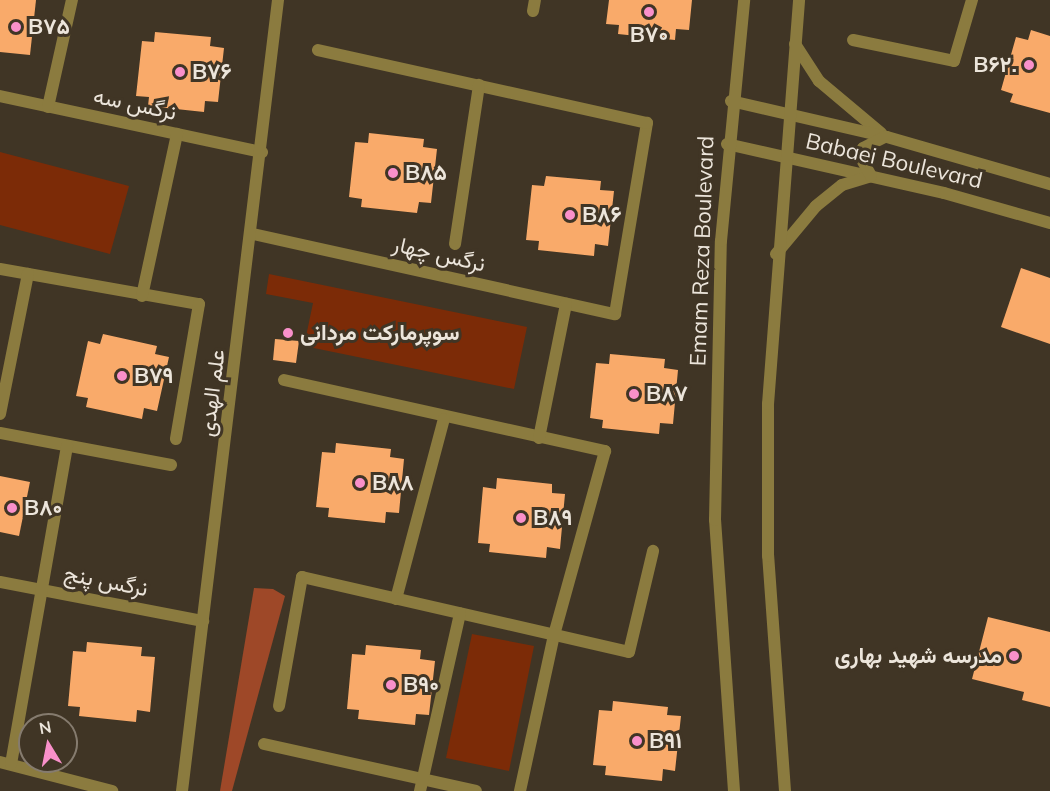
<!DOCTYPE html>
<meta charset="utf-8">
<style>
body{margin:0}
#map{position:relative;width:1050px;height:791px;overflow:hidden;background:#403525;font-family:Mulish,Vazirmatn,sans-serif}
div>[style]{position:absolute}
.green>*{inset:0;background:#7c2b07}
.forest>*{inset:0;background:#9e4828}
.building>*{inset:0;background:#f9aa6a}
.minor>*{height:12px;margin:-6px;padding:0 6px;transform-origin:6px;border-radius:6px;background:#8b7b3f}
.tertiary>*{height:12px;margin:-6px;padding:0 6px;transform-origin:6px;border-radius:6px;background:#8b7b3f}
.dots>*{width:16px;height:16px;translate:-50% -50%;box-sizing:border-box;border:3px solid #403525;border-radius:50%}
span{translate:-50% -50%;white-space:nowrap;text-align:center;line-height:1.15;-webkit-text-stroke:6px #403525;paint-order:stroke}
.poi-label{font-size:22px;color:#ece5db;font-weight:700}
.left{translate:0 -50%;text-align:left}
.right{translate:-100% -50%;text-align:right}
.street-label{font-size:22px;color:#ece5db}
.north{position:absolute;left:18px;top:713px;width:60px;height:60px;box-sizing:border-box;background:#403525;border:2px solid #857b6e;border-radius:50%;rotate:350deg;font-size:16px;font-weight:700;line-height:24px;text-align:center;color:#ece5db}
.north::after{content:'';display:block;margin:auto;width:21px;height:27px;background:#f990ca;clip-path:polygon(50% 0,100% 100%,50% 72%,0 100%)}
</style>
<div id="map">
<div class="green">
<i style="clip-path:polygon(0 152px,129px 186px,110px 254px,0 225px)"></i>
<i style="clip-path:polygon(269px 274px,527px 327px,514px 389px,304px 346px,313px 303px,266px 294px)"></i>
<i style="clip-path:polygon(472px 634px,534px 646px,509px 771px,446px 758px)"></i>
</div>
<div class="forest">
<i style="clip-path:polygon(254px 588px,273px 589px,285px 596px,232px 791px,220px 791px)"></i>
</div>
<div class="building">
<i style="clip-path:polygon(0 0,36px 0,30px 55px,0 52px)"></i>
<i style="clip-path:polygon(609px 0,692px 0,689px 30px,676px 29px,675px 40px,618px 34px,619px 25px,606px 24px)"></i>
<i style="clip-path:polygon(1031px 30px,1050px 36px,1050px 113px,1010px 102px,1013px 94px,1001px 90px,1016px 37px,1028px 40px)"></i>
<i style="clip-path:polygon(155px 32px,211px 37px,210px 46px,224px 48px,218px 102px,205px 101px,204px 112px,148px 106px,149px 97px,136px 96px,142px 41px,154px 42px)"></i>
<i style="clip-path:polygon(369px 133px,424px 139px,423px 147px,437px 149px,431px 203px,419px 202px,417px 213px,361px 207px,362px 199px,349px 197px,355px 142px,368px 143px)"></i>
<i style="clip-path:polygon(546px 176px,601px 181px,600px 190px,614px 191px,608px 246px,595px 244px,594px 256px,538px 250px,539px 241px,526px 240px,532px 185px,544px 186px)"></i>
<i style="clip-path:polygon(1021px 268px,1050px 278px,1050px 344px,1001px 327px)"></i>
<i style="clip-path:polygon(103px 334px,157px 346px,155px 354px,169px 357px,157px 411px,144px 408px,142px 419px,86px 407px,88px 398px,76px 396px,88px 341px,100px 344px)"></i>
<i style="clip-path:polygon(275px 339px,299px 341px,296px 363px,273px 360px)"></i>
<i style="clip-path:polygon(610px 354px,665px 359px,664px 368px,678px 370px,673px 424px,660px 423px,659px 434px,602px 428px,603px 420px,590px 418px,596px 363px,609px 364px)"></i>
<i style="clip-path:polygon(336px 443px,391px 449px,390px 457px,404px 459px,399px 513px,386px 512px,385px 523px,328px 517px,329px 508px,316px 507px,322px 452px,335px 453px)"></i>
<i style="clip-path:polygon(0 476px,30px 482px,19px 536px,0 532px)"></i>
<i style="clip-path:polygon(497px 478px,552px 484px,552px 493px,565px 494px,560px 549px,547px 547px,546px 558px,489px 552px,490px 544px,478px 543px,483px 487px,496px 489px)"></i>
<i style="clip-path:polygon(988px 617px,1050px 632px,1050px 707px,1022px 700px,1024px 692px,972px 679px)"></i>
<i style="clip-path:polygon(87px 642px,142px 647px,141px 656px,155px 657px,150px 712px,137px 710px,136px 722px,79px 716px,80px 707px,68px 706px,73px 651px,86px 652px)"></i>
<i style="clip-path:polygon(366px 645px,421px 650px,420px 659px,435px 661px,429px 715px,416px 714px,415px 725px,358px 719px,359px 710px,347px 709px,352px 654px,365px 655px)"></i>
<i style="clip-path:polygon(613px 701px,668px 707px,667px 715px,681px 716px,675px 771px,663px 769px,662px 781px,605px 775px,606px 766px,593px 765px,599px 710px,612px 711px)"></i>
</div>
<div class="minor">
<i style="left:533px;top:11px;width:11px;rotate:-80deg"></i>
<i style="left:853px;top:40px;width:103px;rotate:11.7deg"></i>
<i style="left:954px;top:61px;width:64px;rotate:-73.6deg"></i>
<i style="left:0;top:96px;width:268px;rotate:12.1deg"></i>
<i style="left:48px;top:107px;width:110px;rotate:-77.4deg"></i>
<i style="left:253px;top:234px;width:371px;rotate:12.5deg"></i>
<i style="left:615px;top:314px;width:194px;rotate:-80.5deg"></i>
<i style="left:647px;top:123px;width:337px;rotate:-167.5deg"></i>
<i style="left:455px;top:244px;width:161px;rotate:-81.4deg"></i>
<i style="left:0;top:269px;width:202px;rotate:10deg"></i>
<i style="left:199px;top:304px;width:137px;rotate:99.7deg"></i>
<i style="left:142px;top:296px;width:166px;rotate:-77.8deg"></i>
<i style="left:284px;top:380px;width:329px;rotate:12.5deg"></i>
<i style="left:605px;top:451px;width:191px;rotate:105.5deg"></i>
<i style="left:554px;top:635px;width:160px;rotate:102.3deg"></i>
<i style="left:0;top:414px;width:143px;rotate:-78.7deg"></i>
<i style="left:0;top:433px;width:174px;rotate:10.6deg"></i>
<i style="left:539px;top:438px;width:137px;rotate:-78.6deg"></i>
<i style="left:0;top:582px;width:207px;rotate:10.9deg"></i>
<i style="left:396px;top:599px;width:186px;rotate:-75.1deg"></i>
<i style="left:279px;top:706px;width:131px;rotate:-79.9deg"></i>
<i style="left:302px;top:577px;width:335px;rotate:12.9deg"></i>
<i style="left:629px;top:652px;width:104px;rotate:-76.6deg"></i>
<i style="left:264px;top:744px;width:217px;rotate:12.5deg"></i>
<i style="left:0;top:762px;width:116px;rotate:14.5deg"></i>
<i style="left:11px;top:764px;width:323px;rotate:-80deg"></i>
<i style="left:182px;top:791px;width:797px;rotate:-83.08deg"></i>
<i style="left:420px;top:791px;width:182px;rotate:-77.3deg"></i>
</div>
<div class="tertiary">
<i style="left:795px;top:44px;width:44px;rotate:57deg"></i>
<i style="left:819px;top:81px;width:81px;rotate:40deg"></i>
<i style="left:731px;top:101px;width:160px;rotate:13deg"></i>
<i style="left:887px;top:137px;width:170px;rotate:16.1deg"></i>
<i style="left:727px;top:144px;width:222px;rotate:12.7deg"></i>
<i style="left:944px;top:193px;width:110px;rotate:15.8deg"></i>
<i style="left:776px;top:254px;width:62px;rotate:-50.2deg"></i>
<i style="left:816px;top:206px;width:33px;rotate:-39deg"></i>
<i style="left:842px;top:185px;width:30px;rotate:-17deg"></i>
<i style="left:871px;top:176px;width:21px;rotate:-119deg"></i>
<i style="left:861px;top:158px;width:10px;rotate:-79deg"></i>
<i style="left:863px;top:148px;width:25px;rotate:-27deg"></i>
<i style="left:734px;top:791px;width:272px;rotate:-94deg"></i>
<i style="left:715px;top:520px;width:279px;rotate:-88.8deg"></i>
<i style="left:721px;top:241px;width:242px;rotate:-84.5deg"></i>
<i style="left:785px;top:791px;width:236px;rotate:-94.1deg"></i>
<i style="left:768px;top:556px;width:152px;rotate:-90deg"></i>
<i style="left:768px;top:404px;width:405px;rotate:-85.6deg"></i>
</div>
<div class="dots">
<i style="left:649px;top:12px;background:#f990ca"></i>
<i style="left:16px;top:27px;background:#f990ca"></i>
<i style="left:1029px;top:65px;background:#f990ca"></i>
<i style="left:180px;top:72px;background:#f990ca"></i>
<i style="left:393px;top:173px;background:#f990ca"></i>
<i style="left:570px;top:215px;background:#f990ca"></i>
<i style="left:288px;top:333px;background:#f990ca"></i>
<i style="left:122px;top:376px;background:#f990ca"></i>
<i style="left:634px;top:394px;background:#f990ca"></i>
<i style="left:360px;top:483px;background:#f990ca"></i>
<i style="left:12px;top:508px;background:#f990ca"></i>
<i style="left:521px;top:518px;background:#f990ca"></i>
<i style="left:1014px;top:656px;background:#f990ca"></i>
<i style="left:391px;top:685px;background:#f990ca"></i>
<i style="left:637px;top:741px;background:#f990ca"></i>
</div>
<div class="poi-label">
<span class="left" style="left:28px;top:27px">B۷۵</span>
<span style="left:649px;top:35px">B۷۰</span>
<span class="right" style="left:1017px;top:65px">B۶۲.</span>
<span class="left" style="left:192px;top:72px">B۷۶</span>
<span class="left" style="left:405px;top:173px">B۸۵</span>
<span class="left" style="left:582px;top:215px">B۸۶</span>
<span class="left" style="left:300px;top:333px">سوپرمارکت مردانی</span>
<span class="left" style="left:134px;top:376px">B۷۹</span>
<span class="left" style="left:646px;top:394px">B۸۷</span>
<span class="left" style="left:372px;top:483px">B۸۸</span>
<span class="left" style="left:24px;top:508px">B۸۰</span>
<span class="left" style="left:533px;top:518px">B۸۹</span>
<span class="right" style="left:1002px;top:656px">مدرسه شهید بهاری</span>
<span class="left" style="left:403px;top:685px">B۹۰</span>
<span class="left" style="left:649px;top:741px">B۹۱</span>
</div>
<div class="street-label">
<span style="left:135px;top:104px;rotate:12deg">نرگس سه</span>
<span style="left:894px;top:161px;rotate:13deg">Babaei Boulevard</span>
<span style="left:702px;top:251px;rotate:-88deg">Emam Reza Boulevard</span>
<span style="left:439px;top:254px;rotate:13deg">نرگس چهار</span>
<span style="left:212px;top:393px;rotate:-83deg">علم الهدی</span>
<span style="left:106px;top:581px;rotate:11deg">نرگس پنج</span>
</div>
<div class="north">N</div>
</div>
